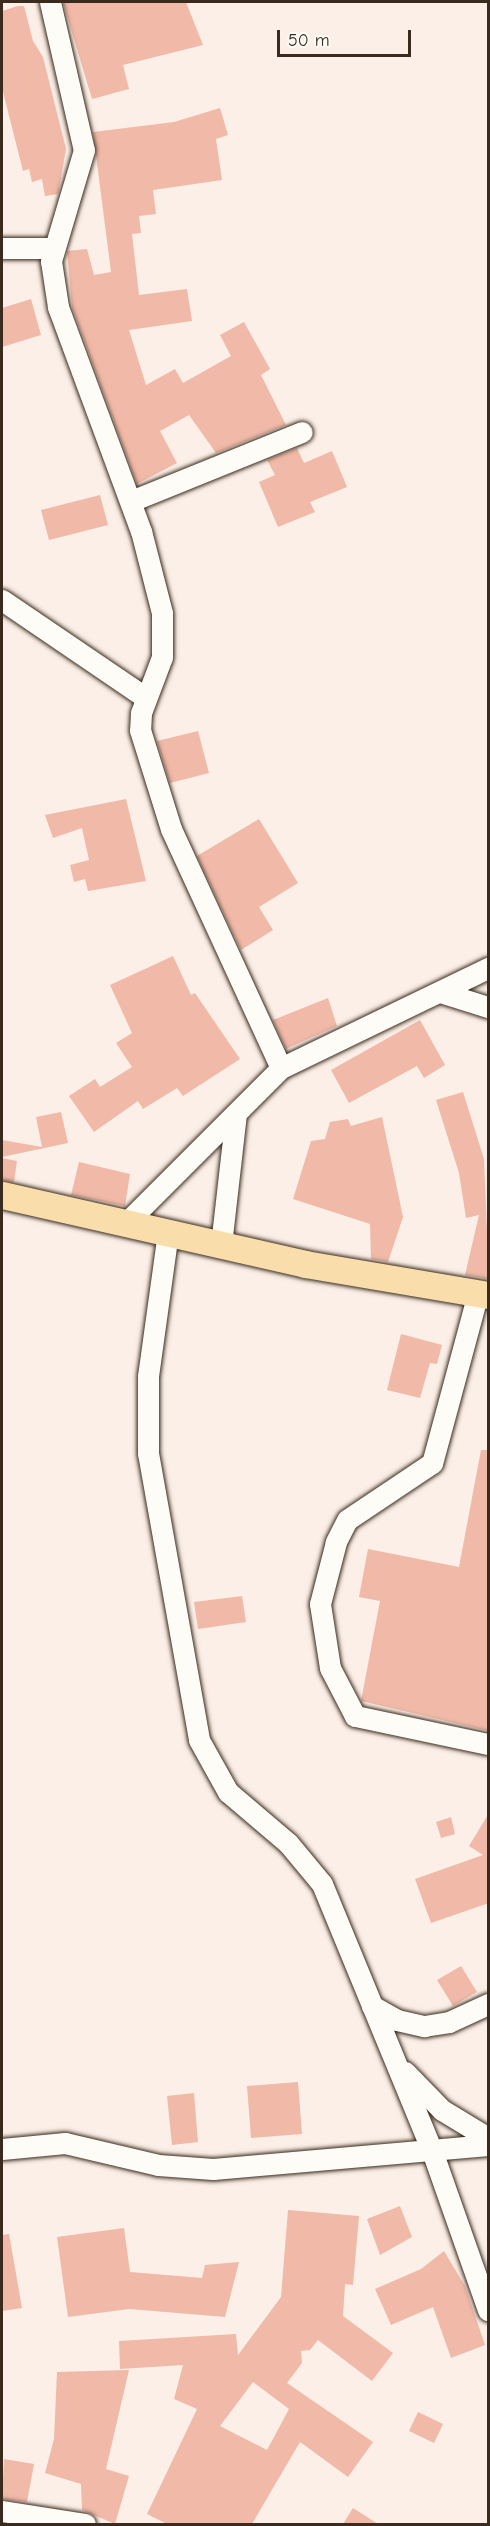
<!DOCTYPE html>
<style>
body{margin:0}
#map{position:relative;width:490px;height:2526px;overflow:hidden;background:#fbefe7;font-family:"Comic Neue",sans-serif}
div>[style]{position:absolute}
.building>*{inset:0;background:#f1b9a7}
.roads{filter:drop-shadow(0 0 2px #3b2a1e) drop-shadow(0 0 2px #3b2a1e)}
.minor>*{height:21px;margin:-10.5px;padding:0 10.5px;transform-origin:10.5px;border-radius:10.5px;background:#fdfcf7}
.major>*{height:27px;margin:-13.5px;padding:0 13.5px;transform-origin:13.5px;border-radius:13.5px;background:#f9deab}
span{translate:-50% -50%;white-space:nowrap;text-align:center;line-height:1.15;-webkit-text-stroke:6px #fdfcf7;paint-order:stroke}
.frame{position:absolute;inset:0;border:3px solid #3b2a1e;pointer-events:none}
.scale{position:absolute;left:277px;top:30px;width:134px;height:27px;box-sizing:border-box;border:3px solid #3b2a1e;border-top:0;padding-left:8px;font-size:18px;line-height:21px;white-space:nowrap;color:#3b2a1e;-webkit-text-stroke:4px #fdfcf7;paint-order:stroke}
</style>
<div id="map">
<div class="building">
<i style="clip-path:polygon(63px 2px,186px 2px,203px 45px,123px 65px,129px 89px,92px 99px)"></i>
<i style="clip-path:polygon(18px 6px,24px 6px,33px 41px,43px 57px,66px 149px,58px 194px,45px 196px,42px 179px,32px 182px,29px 169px,23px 171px,2px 88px,2px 11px)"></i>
<i style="clip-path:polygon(220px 108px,228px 135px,216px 139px,222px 180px,153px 190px,156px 214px,139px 216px,141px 233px,132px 234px,139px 295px,187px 289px,192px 321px,129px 330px,146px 385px,175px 369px,183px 383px,231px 356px,220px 335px,244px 322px,270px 369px,261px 375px,286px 425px,216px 453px,189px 415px,160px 431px,177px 463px,137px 484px,72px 307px,67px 251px,87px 249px,94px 275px,111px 272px,93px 132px,174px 122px)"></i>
<i style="clip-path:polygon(31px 299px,41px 335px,2px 347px,2px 308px)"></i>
<i style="clip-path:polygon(297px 448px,304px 463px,332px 451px,347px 487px,310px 502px,315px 512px,278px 527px,259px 482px,275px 475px,267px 460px)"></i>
<i style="clip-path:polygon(100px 495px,108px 525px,49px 540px,41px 510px)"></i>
<i style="clip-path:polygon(198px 731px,209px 773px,170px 783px,157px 741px)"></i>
<i style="clip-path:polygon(126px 799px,146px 881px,88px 891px,85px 879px,74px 882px,70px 865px,89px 860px,82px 828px,53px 838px,45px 815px)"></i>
<i style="clip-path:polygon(259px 819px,298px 883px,259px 907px,273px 930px,241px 950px,197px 856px)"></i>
<i style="clip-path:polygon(173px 956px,191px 995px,195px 993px,240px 1059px,183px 1096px,177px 1088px,143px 1109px,138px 1101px,94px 1132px,69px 1096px,95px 1079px,100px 1087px,132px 1067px,116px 1043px,132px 1033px,110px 985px)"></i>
<i style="clip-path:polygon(328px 998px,337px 1026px,286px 1049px,273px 1020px)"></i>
<i style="clip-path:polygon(420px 1020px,445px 1065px,424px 1078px,417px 1066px,349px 1103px,331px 1070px)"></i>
<i style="clip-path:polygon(463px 1092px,484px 1159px,489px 1279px,465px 1275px,479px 1215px,466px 1218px,459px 1173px,436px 1100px)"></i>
<i style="clip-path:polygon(61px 1112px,68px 1143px,2px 1157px,2px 1140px,42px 1147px,36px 1117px)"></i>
<i style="clip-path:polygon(382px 1117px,403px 1217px,388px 1262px,371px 1259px,370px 1224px,293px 1199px,311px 1141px,325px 1139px,330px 1122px,348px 1119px,351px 1126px)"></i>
<i style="clip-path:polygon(2px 1158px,17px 1161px,14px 1182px,2px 1180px)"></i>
<i style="clip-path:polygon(79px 1162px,130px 1174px,125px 1206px,71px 1195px)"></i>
<i style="clip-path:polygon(401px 1334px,442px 1345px,437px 1364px,430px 1363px,420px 1398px,387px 1390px)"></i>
<i style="clip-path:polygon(481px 1450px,489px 1450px,489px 1731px,361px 1701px,380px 1601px,359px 1597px,368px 1549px,459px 1567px)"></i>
<i style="clip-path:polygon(242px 1596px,246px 1622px,198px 1629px,194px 1602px)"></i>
<i style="clip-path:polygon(489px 1813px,489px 1903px,431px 1923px,415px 1879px,483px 1855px,469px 1846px)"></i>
<i style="clip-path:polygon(451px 1817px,455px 1834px,441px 1838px,436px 1822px)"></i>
<i style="clip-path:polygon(461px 1966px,477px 1992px,453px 2006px,437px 1980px)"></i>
<i style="clip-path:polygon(298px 2082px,302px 2134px,251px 2138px,247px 2086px)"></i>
<i style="clip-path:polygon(194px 2093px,198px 2142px,172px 2145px,167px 2096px)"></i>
<i style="clip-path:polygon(400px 2206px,412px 2237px,380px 2255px,367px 2219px)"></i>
<i style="clip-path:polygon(evenodd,288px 2210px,359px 2216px,353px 2285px,345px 2284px,343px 2316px,393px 2353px,372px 2381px,318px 2340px,310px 2350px,301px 2351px,302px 2363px,287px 2383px,373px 2442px,348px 2477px,300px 2442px,252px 2524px,167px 2524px,147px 2514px,197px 2409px,174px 2399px,183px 2365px,120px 2369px,119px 2341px,236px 2334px,238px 2355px,281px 2297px,288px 2210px,253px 2382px,289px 2409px,267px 2450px,220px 2426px,253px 2382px)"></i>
<i style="clip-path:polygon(124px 2228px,130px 2272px,202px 2278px,205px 2265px,239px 2262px,225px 2317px,129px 2309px,68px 2317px,57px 2237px)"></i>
<i style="clip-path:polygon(9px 2234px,22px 2308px,2px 2311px,2px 2235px)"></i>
<i style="clip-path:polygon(444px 2251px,465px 2286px,485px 2345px,451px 2358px,433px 2307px,391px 2325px,375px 2289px,421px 2269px)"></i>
<i style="clip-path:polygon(129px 2370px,106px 2469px,129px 2476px,115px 2524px,82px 2510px,81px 2484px,45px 2473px,54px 2439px,57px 2372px)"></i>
<i style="clip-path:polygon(418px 2412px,443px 2424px,434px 2443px,409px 2431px)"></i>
<i style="clip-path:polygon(4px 2459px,34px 2464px,27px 2502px,2px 2499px)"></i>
<i style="clip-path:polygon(353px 2508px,378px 2524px,343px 2524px)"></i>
</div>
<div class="roads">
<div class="minor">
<i style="left:50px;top:2px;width:152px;rotate:77.1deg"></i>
<i style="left:84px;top:150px;width:116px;rotate:106.6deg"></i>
<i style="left:51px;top:261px;width:47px;rotate:81.3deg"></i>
<i style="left:58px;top:307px;width:239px;rotate:69.7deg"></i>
<i style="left:141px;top:531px;width:85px;rotate:75.6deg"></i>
<i style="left:162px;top:613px;width:44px;rotate:90deg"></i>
<i style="left:162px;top:657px;width:60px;rotate:110.6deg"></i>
<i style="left:141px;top:713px;width:17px;rotate:93deg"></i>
<i style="left:140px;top:730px;width:104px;rotate:72.6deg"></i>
<i style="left:171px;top:829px;width:263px;rotate:65.3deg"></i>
<i style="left:2px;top:248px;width:51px"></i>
<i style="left:131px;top:501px;width:184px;rotate:-22deg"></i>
<i style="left:2px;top:600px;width:174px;rotate:34.2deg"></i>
<i style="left:440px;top:992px;width:50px;rotate:17.4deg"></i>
<i style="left:126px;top:1223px;width:219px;rotate:-45deg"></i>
<i style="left:281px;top:1068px;width:230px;rotate:-25.8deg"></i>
<i style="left:168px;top:1232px;width:145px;rotate:97.9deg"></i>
<i style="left:148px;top:1376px;width:77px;rotate:90deg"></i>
<i style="left:148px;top:1453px;width:291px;rotate:79.9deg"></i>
<i style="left:199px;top:1740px;width:60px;rotate:60.9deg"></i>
<i style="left:228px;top:1792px;width:79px;rotate:40.4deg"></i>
<i style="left:288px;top:1843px;width:53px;rotate:50.3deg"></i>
<i style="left:322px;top:1884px;width:286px;rotate:67.6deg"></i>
<i style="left:431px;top:2148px;width:172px;rotate:70.6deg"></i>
<i style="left:221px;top:1245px;width:132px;rotate:-83.5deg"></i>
<i style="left:478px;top:1293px;width:176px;rotate:105.1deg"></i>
<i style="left:432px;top:1463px;width:102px;rotate:146.2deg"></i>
<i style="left:347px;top:1520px;width:25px;rotate:117deg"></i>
<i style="left:336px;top:1542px;width:64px;rotate:104.5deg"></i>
<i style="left:320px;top:1604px;width:65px;rotate:81.1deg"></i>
<i style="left:330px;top:1668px;width:54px;rotate:62.5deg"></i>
<i style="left:355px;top:1716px;width:136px;rotate:11.9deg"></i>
<i style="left:372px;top:2006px;width:29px;rotate:29deg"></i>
<i style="left:397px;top:2020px;width:28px;rotate:13deg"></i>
<i style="left:424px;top:2026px;width:25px;rotate:-9deg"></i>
<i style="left:449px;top:2022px;width:43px;rotate:-24.8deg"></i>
<i style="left:405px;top:2072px;width:53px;rotate:45.8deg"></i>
<i style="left:442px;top:2110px;width:54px;rotate:31.3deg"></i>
<i style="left:2px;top:2149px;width:63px;rotate:-5.4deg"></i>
<i style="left:65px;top:2143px;width:96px;rotate:13.3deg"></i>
<i style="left:158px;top:2165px;width:55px;rotate:4.2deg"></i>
<i style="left:213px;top:2169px;width:276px;rotate:-5deg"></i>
<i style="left:2px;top:2511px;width:84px;rotate:8.9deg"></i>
</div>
<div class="major">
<i style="left:2px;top:1195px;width:311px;rotate:12.8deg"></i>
<i style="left:305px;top:1264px;width:186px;rotate:9.6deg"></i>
</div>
</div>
<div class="frame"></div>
<div class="scale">50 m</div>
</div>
